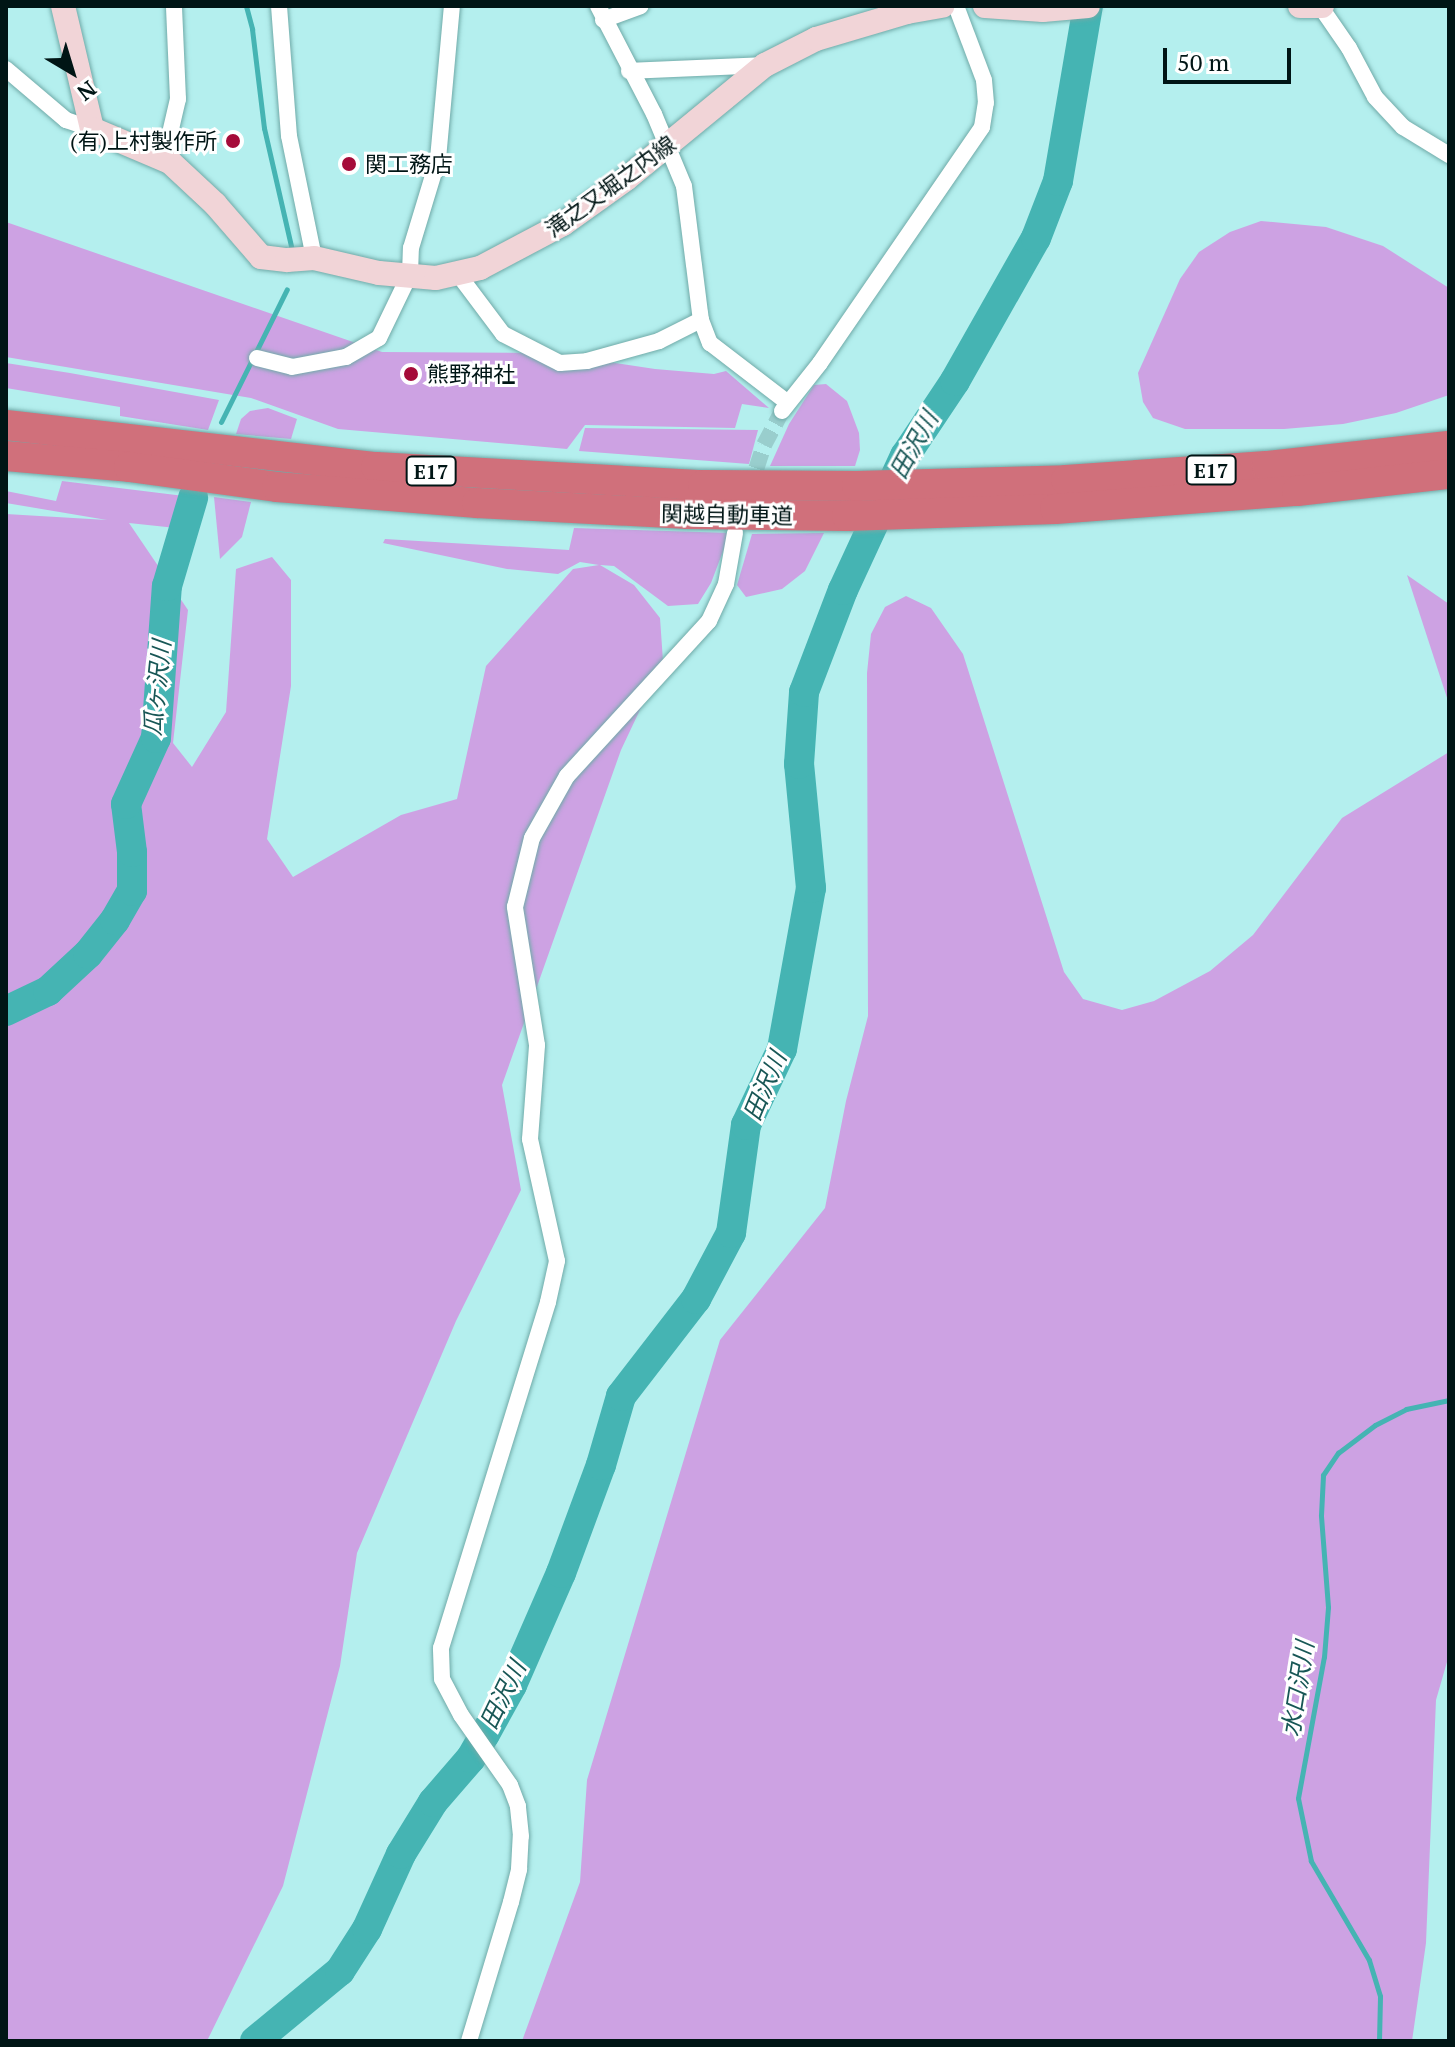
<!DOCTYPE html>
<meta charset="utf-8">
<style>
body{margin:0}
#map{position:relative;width:1455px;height:2047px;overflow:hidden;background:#b4efee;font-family:"PT Serif","Noto Sans JP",serif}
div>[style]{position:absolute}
.green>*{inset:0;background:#cda2e3}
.stream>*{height:5px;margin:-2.5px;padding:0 2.5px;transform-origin:2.5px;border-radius:2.5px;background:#45b4b3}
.river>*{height:30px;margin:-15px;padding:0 15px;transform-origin:15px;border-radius:15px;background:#45b4b3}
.minor-tunnel>*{height:16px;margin-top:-8px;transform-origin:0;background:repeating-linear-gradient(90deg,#99cecd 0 16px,transparent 0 24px)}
.roads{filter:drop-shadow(0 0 2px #70aaa8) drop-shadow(0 0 2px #70aaa8)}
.minor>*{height:16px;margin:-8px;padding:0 8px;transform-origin:8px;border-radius:8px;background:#fff}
.secondary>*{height:24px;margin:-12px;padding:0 12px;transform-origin:12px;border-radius:12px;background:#f1d4d7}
.motorway>*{height:30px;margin:-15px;padding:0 15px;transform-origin:15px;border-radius:15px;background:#d0707b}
.dots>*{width:22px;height:22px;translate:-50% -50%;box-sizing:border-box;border:4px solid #fff;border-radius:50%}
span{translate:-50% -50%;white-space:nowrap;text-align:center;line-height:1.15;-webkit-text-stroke:6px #fff;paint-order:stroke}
.shield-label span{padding:2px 6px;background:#fff;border:2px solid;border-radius:6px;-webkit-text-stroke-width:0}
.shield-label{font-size:20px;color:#001515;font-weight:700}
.poi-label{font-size:22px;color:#001515}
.right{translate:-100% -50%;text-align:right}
.left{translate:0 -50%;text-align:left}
.street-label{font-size:22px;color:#001515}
.water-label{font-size:24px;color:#185756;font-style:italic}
.frame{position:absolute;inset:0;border:8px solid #001515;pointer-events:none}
.north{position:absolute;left:32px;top:32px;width:80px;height:80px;-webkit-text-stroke:6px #fff;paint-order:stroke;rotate:142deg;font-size:22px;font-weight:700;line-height:32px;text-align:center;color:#001515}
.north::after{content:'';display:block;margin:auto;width:28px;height:36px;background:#001515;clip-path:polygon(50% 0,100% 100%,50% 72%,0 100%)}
.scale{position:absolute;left:1163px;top:48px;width:128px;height:36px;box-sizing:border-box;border:4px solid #001515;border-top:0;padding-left:10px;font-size:24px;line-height:28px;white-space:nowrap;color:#001515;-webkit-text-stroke:6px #fff;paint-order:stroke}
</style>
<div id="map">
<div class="green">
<i style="clip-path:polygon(1261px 221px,1326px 227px,1383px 246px,1449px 288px,1449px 395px,1396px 413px,1343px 424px,1284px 429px,1185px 429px,1153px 418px,1143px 402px,1138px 373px,1180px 279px,1199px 252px,1230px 232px)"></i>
<i style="clip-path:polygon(6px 222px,382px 352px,549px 353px,655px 369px,714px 374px,726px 371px,769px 408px,742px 404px,735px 428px,585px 425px,567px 449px,338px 429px,251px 398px,6px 357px)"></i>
<i style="clip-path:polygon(6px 363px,70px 373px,219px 400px,208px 430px,120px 416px,120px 407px,6px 388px)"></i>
<i style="clip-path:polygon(826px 384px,847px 401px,859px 433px,860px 450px,855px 466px,770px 466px,789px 424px,814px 385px)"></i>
<i style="clip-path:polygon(268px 408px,297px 419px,291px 439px,236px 434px,241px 419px,250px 411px)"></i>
<i style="clip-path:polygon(585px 428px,758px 430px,749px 464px,579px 451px)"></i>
<i style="clip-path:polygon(62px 481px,184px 496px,176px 528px,129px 523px,188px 610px,173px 743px,192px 767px,226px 712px,236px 569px,272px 557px,291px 580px,291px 686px,267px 839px,293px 877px,401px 815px,457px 799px,486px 666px,573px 569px,599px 565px,580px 562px,558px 574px,507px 569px,383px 543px,385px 539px,569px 550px,574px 528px,730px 533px,711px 583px,698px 604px,668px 606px,614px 566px,600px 565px,634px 585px,660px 618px,663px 661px,621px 750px,502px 1085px,521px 1190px,456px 1321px,357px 1553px,340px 1666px,283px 1886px,207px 2041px,6px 2041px,6px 514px,107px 520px,6px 503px,6px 491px,56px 501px)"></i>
<i style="clip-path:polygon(214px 497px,251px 502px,242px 537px,220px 559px)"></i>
<i style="clip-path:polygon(824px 533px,805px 571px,782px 589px,746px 597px,737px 585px,752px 534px)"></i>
<i style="clip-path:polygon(1407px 575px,1449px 604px,1449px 704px)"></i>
<i style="clip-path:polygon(906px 596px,931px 608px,963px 654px,1064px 972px,1083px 999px,1122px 1010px,1154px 1001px,1210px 971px,1253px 935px,1342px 818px,1449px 752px,1449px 1655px,1436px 1700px,1426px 1943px,1412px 2041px,522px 2041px,580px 1882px,587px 1780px,720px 1340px,825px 1208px,846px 1101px,868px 1016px,867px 673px,871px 634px,885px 607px)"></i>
</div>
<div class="stream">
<i style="left:246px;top:6px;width:24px;rotate:75deg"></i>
<i style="left:252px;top:29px;width:100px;rotate:83.1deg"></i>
<i style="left:264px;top:128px;width:125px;rotate:77.1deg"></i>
<i style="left:221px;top:422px;width:148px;rotate:-63.6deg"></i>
<i style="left:1379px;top:2041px;width:45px;rotate:-88.7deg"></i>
<i style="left:1380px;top:1996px;width:38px;rotate:-107deg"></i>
<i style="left:1369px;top:1960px;width:115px;rotate:-120.4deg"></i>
<i style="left:1311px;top:1861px;width:64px;rotate:-101.7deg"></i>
<i style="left:1298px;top:1798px;width:143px;rotate:-79.6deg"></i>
<i style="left:1324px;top:1657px;width:50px;rotate:-85.4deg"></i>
<i style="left:1328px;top:1607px;width:92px;rotate:-94.4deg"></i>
<i style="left:1321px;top:1515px;width:40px;rotate:-87.1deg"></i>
<i style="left:1323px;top:1475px;width:27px;rotate:-56deg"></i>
<i style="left:1338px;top:1453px;width:46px;rotate:-37.1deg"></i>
<i style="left:1375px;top:1425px;width:35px;rotate:-27deg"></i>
<i style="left:1406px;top:1409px;width:44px;rotate:-11.8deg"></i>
</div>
<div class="river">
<i style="left:6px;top:1011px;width:47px;rotate:-25.5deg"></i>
<i style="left:48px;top:991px;width:54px;rotate:-42.8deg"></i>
<i style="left:88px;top:954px;width:43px;rotate:-51.5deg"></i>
<i style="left:115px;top:920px;width:34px;rotate:-60deg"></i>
<i style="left:132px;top:891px;width:39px;rotate:-90deg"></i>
<i style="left:132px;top:852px;width:48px;rotate:-97.1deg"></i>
<i style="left:126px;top:804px;width:72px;rotate:-65.6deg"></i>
<i style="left:156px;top:738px;width:152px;rotate:-85.9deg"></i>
<i style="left:167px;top:586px;width:92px;rotate:-73.5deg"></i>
<i style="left:255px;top:2041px;width:110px;rotate:-39.5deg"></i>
<i style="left:340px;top:1971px;width:50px;rotate:-57.3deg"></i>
<i style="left:367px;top:1929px;width:82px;rotate:-65.6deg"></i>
<i style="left:401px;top:1854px;width:61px;rotate:-58.4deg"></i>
<i style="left:433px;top:1802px;width:58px;rotate:-49.2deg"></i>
<i style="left:471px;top:1758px;width:28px;rotate:-60deg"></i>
<i style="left:485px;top:1734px;width:56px;rotate:-61.1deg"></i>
<i style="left:512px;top:1685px;width:122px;rotate:-66.4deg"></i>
<i style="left:561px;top:1573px;width:115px;rotate:-69.7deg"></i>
<i style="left:601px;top:1465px;width:72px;rotate:-73.8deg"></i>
<i style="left:621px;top:1396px;width:123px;rotate:-52.3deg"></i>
<i style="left:696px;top:1299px;width:75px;rotate:-62.1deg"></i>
<i style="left:731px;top:1233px;width:109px;rotate:-82.1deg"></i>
<i style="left:746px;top:1125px;width:84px;rotate:-64.7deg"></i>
<i style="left:782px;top:1049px;width:164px;rotate:-79.8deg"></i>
<i style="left:811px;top:888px;width:125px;rotate:-95.5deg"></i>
<i style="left:799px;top:764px;width:72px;rotate:-86deg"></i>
<i style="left:804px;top:692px;width:109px;rotate:-69.1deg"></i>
<i style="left:843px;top:590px;width:148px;rotate:-65.2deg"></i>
<i style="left:905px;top:456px;width:90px;rotate:-56.3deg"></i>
<i style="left:955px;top:381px;width:164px;rotate:-60.5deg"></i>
<i style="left:1036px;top:238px;width:61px;rotate:-68.9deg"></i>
<i style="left:1058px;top:181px;width:178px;rotate:-80.3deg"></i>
</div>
<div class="minor-tunnel">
<i style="left:749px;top:491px;width:48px;rotate:-71.9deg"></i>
<i style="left:764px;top:445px;width:38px;rotate:-62deg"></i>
</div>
<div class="roads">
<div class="minor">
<i style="left:279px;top:6px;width:130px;rotate:85.6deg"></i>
<i style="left:289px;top:136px;width:125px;rotate:78.4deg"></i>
<i style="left:598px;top:6px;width:122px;rotate:62.6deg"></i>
<i style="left:654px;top:114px;width:78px;rotate:67.4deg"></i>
<i style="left:684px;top:186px;width:135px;rotate:82.8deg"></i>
<i style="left:701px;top:320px;width:25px;rotate:69deg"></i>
<i style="left:710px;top:343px;width:97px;rotate:37.5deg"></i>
<i style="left:1320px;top:6px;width:51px;rotate:55.4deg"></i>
<i style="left:1349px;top:48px;width:55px;rotate:62deg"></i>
<i style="left:1375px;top:97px;width:41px;rotate:47deg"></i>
<i style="left:1403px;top:127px;width:54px;rotate:31.3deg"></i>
<i style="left:603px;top:20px;width:40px;rotate:-20.2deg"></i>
<i style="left:6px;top:69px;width:79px;rotate:40.4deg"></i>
<i style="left:66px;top:120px;width:28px;rotate:19deg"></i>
<i style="left:629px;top:71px;width:136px;rotate:-2.5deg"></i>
<i style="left:164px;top:159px;width:62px;rotate:-76.9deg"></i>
<i style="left:178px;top:99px;width:93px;rotate:-92.5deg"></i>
<i style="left:458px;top:274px;width:75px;rotate:53.1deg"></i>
<i style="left:503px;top:334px;width:64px;rotate:27deg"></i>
<i style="left:560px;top:363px;width:27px;rotate:-4deg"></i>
<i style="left:587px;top:361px;width:75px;rotate:-15.5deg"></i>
<i style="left:659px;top:341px;width:47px;rotate:-26.6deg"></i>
<i style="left:257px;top:358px;width:36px;rotate:14deg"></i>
<i style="left:292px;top:367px;width:55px;rotate:-10.5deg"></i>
<i style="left:346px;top:357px;width:38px;rotate:-30deg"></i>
<i style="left:379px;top:338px;width:71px;rotate:-64.2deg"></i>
<i style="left:410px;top:274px;width:26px;rotate:-88deg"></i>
<i style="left:411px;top:248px;width:93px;rotate:-73.1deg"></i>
<i style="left:438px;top:159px;width:154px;rotate:-84.8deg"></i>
<i style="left:782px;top:411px;width:61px;rotate:-51.6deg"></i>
<i style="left:820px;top:363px;width:286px;rotate:-55.5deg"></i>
<i style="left:982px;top:127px;width:24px;rotate:-81deg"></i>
<i style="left:986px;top:103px;width:23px;rotate:-95deg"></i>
<i style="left:984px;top:80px;width:79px;rotate:-110.7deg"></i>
<i style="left:469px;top:2041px;width:145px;rotate:-73.2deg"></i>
<i style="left:511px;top:1902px;width:34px;rotate:-76deg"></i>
<i style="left:519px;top:1869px;width:33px;rotate:-87deg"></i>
<i style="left:521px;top:1836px;width:30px;rotate:-96deg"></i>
<i style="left:518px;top:1806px;width:22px;rotate:-111deg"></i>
<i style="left:510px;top:1785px;width:85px;rotate:-125deg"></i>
<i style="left:461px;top:1715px;width:41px;rotate:-117.8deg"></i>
<i style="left:442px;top:1679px;width:31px;rotate:-92deg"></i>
<i style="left:441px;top:1648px;width:362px;rotate:-72.8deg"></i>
<i style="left:548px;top:1302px;width:42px;rotate:-77.6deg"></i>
<i style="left:557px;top:1261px;width:125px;rotate:-102.5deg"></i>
<i style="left:530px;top:1139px;width:94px;rotate:-85.7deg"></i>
<i style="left:537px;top:1045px;width:140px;rotate:-99.1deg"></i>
<i style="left:515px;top:907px;width:71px;rotate:-76.2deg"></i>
<i style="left:532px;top:838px;width:71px;rotate:-60.6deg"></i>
<i style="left:567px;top:776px;width:210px;rotate:-47.5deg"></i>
<i style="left:709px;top:621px;width:41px;rotate:-65.3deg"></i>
<i style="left:726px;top:584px;width:52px;rotate:-80deg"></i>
</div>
<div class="secondary">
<i style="left:63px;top:6px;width:126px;rotate:76.7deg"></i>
<i style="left:92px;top:129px;width:85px;rotate:22.9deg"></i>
<i style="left:170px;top:162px;width:62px;rotate:43deg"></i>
<i style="left:215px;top:204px;width:70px;rotate:49deg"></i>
<i style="left:261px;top:257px;width:26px;rotate:7deg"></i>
<i style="left:287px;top:260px;width:27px;rotate:-4deg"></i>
<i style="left:314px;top:258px;width:67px;rotate:13deg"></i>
<i style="left:379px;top:273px;width:57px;rotate:5deg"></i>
<i style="left:436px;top:278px;width:45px;rotate:-12.8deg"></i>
<i style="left:480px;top:268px;width:94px;rotate:-27.9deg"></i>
<i style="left:563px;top:224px;width:77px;rotate:-35.5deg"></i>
<i style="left:626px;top:179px;width:180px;rotate:-39.4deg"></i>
<i style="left:765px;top:65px;width:57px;rotate:-27deg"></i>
<i style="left:816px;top:39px;width:95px;rotate:-16.5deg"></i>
<i style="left:907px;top:12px;width:36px;rotate:-10deg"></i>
<i style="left:985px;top:6px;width:58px;rotate:3.9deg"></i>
<i style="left:1043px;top:10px;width:45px;rotate:-5.1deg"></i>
<i style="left:1300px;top:6px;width:22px"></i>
</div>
<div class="motorway">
<i style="left:6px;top:425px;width:372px;rotate:6.5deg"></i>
<i style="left:376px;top:467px;width:327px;rotate:3.2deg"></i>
<i style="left:703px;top:485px;width:154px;rotate:0.4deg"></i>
<i style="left:857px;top:486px;width:209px;rotate:-1.6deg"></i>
<i style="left:1066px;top:480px;width:201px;rotate:-4deg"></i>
<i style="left:1267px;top:466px;width:183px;rotate:-6.3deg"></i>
<i style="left:6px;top:456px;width:123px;rotate:5.1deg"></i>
<i style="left:129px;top:467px;width:149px;rotate:7.7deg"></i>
<i style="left:277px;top:487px;width:201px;rotate:4.6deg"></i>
<i style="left:477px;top:503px;width:211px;rotate:3deg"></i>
<i style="left:688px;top:514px;width:159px;rotate:0.7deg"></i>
<i style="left:847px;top:516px;width:208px;rotate:-1.9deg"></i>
<i style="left:1055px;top:509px;width:243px;rotate:-4.3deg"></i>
<i style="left:1297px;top:491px;width:153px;rotate:-6.4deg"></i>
</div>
</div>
<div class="dots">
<i style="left:233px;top:141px;background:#a50b39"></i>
<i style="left:349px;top:164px;background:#a50b39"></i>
<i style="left:411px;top:374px;background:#a50b39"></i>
</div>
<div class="shield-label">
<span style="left:1211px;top:470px">E17</span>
<span style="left:431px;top:471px">E17</span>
</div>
<div class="poi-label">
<span class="right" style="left:217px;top:141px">(有)上村製作所</span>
<span class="left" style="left:365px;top:164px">関工務店</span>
<span class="left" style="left:427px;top:374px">熊野神社</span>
</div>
<div class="street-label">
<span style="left:610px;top:186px;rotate:-36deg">滝之又堀之内線</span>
<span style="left:727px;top:514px;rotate:1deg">関越自動車道</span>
</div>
<div class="water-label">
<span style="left:914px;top:445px;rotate:-61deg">田沢川</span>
<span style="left:157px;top:688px;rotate:-84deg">瓜ヶ沢川</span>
<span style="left:765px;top:1086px;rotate:-67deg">田沢川</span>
<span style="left:1298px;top:1689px;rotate:-81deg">水口沢川</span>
<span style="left:503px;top:1695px;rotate:-64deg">田沢川</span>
</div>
<div class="frame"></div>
<div class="north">N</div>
<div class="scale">50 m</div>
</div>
